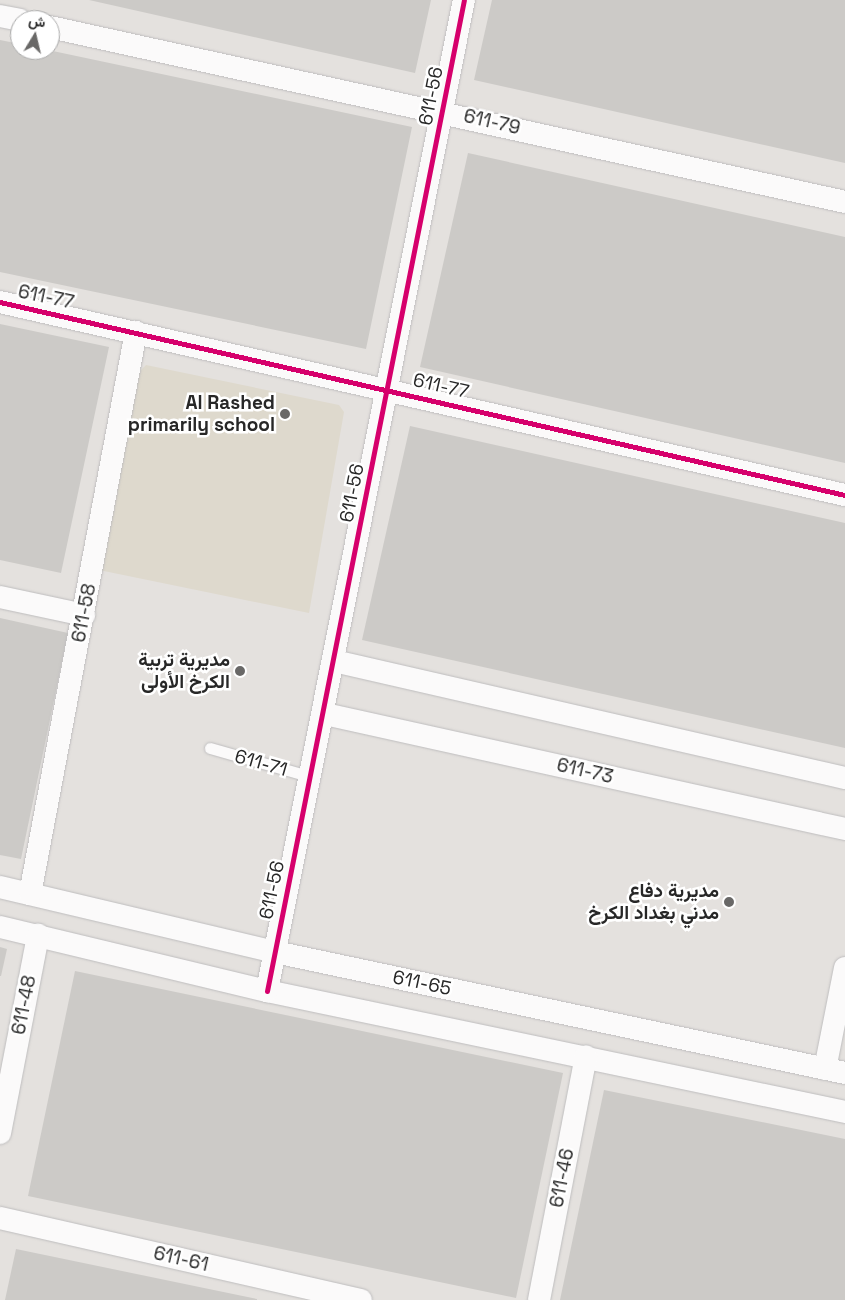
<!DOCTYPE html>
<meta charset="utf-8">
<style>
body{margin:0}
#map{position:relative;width:845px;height:1300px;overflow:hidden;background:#e4e1de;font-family:"Space Grotesk",Vazirmatn,sans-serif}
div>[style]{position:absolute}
.education>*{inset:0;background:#ded9cd}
.building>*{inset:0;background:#cccac7}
.roads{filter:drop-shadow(0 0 1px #bebdbe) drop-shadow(0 0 1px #bebdbe)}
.service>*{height:11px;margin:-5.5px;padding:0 5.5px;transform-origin:5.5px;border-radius:5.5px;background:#fbfafa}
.minor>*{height:22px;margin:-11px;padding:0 11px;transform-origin:11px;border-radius:11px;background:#fbfafa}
.cycleway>*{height:5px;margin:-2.5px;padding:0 2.5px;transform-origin:2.5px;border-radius:2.5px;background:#d6006c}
.dots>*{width:14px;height:14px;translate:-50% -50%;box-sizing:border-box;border:2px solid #fff;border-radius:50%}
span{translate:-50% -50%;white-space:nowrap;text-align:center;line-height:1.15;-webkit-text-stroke:5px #fff;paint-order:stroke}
.street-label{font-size:19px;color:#272727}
.poi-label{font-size:19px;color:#272727;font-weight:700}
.right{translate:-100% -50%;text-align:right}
.north{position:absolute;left:10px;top:10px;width:50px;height:50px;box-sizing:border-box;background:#fff;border:1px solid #a9a9a9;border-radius:50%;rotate:9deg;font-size:14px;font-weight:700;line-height:20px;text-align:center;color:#272727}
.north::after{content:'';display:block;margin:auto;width:18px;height:22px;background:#696867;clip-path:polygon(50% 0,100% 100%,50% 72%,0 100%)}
</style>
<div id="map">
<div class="education">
<i style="clip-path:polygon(146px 365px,339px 405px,344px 412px,309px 613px,99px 570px,139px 372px)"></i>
</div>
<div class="building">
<i style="clip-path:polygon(89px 0,431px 0,415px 73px)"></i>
<i style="clip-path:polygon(492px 0,845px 0,845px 163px,474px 80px)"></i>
<i style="clip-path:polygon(0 40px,20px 44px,20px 50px,48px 50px,412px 127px,366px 349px,0 272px)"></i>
<i style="clip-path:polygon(468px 153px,845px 237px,845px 463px,420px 367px)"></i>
<i style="clip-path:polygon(0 324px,109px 347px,61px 573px,0 560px)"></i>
<i style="clip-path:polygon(410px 426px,845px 523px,845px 748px,362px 640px)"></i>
<i style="clip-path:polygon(0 618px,68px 633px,21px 859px,0 855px)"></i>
<i style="clip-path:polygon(0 947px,7px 949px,1px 976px,0 976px)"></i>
<i style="clip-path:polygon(75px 971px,563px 1073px,516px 1298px,28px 1196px)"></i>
<i style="clip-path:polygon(604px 1090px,845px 1139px,845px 1300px,560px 1300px)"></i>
<i style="clip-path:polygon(16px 1249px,257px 1299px,257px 1300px,5px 1300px)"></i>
</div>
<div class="roads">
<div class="service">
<i style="left:210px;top:748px;width:106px;rotate:15.9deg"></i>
</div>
<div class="minor">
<i style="left:0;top:16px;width:20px;rotate:11deg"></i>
<i style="left:50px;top:27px;width:814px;rotate:12.41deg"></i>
<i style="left:0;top:302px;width:867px;rotate:12.87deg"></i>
<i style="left:0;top:597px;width:86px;rotate:12.1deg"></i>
<i style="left:334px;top:661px;width:524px;rotate:12.9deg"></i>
<i style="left:325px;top:714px;width:533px;rotate:12.47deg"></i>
<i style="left:0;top:887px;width:283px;rotate:13.3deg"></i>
<i style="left:275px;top:952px;width:583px;rotate:11.98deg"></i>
<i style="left:30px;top:894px;width:572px;rotate:-79.32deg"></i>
<i style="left:0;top:927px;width:275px;rotate:13.5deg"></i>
<i style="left:267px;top:991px;width:591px;rotate:11.82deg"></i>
<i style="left:267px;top:991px;width:1010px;rotate:-78.76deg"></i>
<i style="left:825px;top:1069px;width:103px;rotate:-78.8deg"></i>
<i style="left:0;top:1133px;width:202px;rotate:-79.1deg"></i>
<i style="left:0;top:1218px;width:370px;rotate:12.8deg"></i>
<i style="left:539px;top:1300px;width:248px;rotate:-79.1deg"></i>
</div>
</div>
<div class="cycleway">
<i style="left:0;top:302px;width:867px;rotate:12.87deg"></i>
<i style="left:267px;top:991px;width:1010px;rotate:-78.76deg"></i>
</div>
<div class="dots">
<i style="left:285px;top:414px;background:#696867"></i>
<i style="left:240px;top:671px;background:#696867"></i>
<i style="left:729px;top:902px;background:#696867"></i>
</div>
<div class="street-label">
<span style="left:431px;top:96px;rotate:-79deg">611-56</span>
<span style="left:492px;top:122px;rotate:13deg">611-79</span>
<span style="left:46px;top:297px;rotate:12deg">611-77</span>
<span style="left:441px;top:386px;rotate:13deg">611-77</span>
<span style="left:352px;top:493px;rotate:-79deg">611-56</span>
<span style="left:84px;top:613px;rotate:-79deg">611-58</span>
<span style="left:261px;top:763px;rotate:16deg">611-71</span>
<span style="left:585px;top:771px;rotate:13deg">611-73</span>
<span style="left:272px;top:890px;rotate:-78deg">611-56</span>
<span style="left:422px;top:983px;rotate:12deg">611-65</span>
<span style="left:24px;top:1005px;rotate:-79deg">611-48</span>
<span style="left:562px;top:1178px;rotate:-79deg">611-46</span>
<span style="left:181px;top:1259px;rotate:13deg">611-61</span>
</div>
<div class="poi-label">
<span class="right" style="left:275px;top:414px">Al Rashed<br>primarily school</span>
<span class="right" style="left:230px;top:671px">مديرية تربية<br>الكرخ الأولى</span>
<span class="right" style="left:719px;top:902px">مديرية دفاع<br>مدني بغداد الكرخ</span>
</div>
<div class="north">ش</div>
</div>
